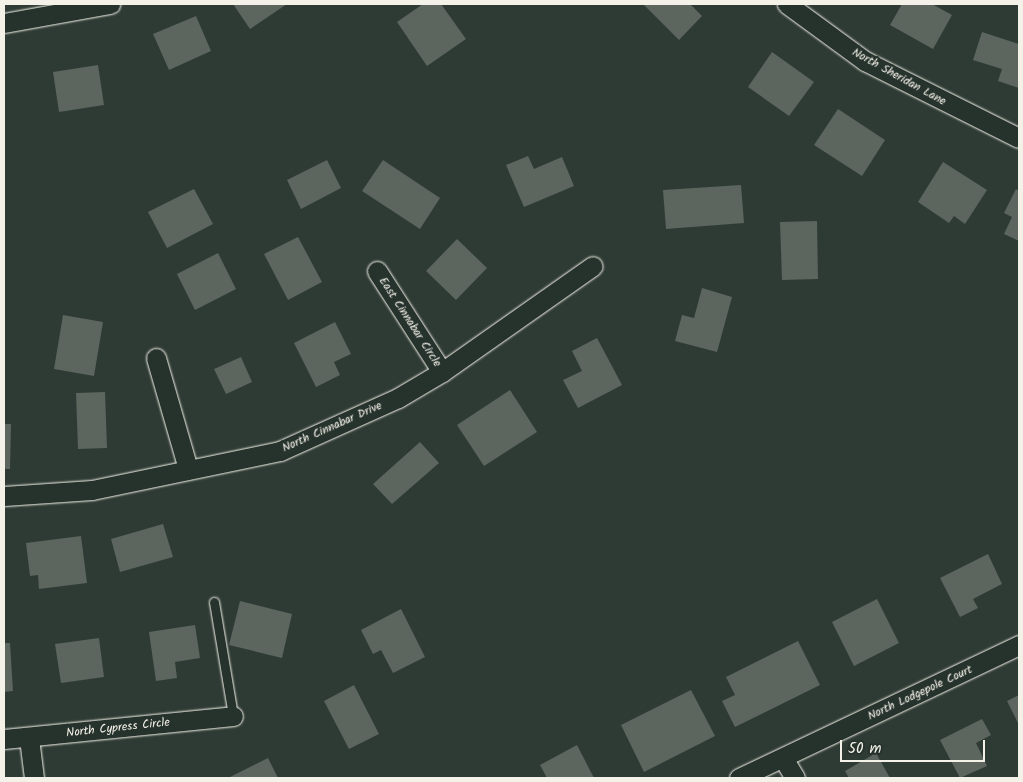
<!DOCTYPE html>
<style>
body{margin:0}
#map{position:relative;width:1023px;height:782px;overflow:hidden;background:#2e3b34;font-family:Kalam,sans-serif}
div>[style]{position:absolute}
.building>*{inset:0;background:#5c655e}
.roads{filter:drop-shadow(0 0 1px #f4f1e8) drop-shadow(0 0 1px #f4f1e8)}
.service>*{height:9px;margin:-4.5px;padding:0 4.5px;transform-origin:4.5px;border-radius:4.5px;background:#26332d}
.minor>*{height:19px;margin:-9.5px;padding:0 9.5px;transform-origin:9.5px;border-radius:9.5px;background:#26332d}
span{translate:-50% -50%;white-space:nowrap;text-align:center;line-height:1.15;-webkit-text-stroke:4.5px #26332d;paint-order:stroke}
.street-label{font-size:12px;color:#f4f1e8}
.frame{position:absolute;inset:0;border:5px solid #f4f1e8;pointer-events:none}
.scale{position:absolute;left:840px;top:740px;width:145px;height:22px;box-sizing:border-box;border:2px solid #f4f1e8;border-top:0;padding-left:6px;font-size:15px;line-height:18px;white-space:nowrap;color:#f4f1e8;-webkit-text-stroke:4px #26332d;paint-order:stroke}
</style>
<div id="map">
<div class="building">
<i style="clip-path:polygon(233px 4px,287px 4px,250px 29px)"></i>
<i style="clip-path:polygon(423px 4px,441px 4px,466px 39px,427px 66px,397px 22px)"></i>
<i style="clip-path:polygon(643px 4px,690px 4px,702px 16px,679px 40px)"></i>
<i style="clip-path:polygon(902px 4px,932px 4px,952px 15px,933px 49px,890px 25px)"></i>
<i style="clip-path:polygon(196px 16px,211px 51px,169px 70px,153px 34px)"></i>
<i style="clip-path:polygon(982px 32px,1019px 44px,1019px 88px,998px 81px,1002px 69px,973px 60px)"></i>
<i style="clip-path:polygon(772px 52px,814px 82px,789px 116px,748px 87px)"></i>
<i style="clip-path:polygon(98px 65px,104px 105px,59px 112px,53px 72px)"></i>
<i style="clip-path:polygon(838px 109px,885px 140px,862px 176px,814px 145px)"></i>
<i style="clip-path:polygon(528px 156px,534px 169px,562px 157px,574px 186px,524px 207px,506px 165px)"></i>
<i style="clip-path:polygon(327px 160px,341px 188px,301px 209px,287px 180px)"></i>
<i style="clip-path:polygon(383px 160px,440px 198px,420px 229px,362px 191px)"></i>
<i style="clip-path:polygon(943px 162px,987px 190px,965px 224px,954px 216px,949px 223px,918px 202px)"></i>
<i style="clip-path:polygon(741px 185px,744px 223px,666px 229px,663px 190px)"></i>
<i style="clip-path:polygon(194px 189px,213px 224px,167px 248px,148px 212px)"></i>
<i style="clip-path:polygon(1016px 189px,1019px 191px,1019px 241px,1004px 234px,1012px 217px,1004px 213px)"></i>
<i style="clip-path:polygon(817px 221px,818px 279px,782px 280px,780px 222px)"></i>
<i style="clip-path:polygon(298px 237px,322px 282px,288px 300px,264px 254px)"></i>
<i style="clip-path:polygon(457px 239px,487px 268px,456px 300px,426px 271px)"></i>
<i style="clip-path:polygon(218px 253px,236px 289px,195px 310px,177px 274px)"></i>
<i style="clip-path:polygon(702px 288px,732px 297px,717px 352px,675px 341px,682px 315px,694px 318px)"></i>
<i style="clip-path:polygon(63px 315px,103px 322px,94px 376px,54px 369px)"></i>
<i style="clip-path:polygon(335px 322px,351px 354px,334px 362px,340px 375px,316px 387px,294px 343px)"></i>
<i style="clip-path:polygon(597px 338px,622px 385px,578px 408px,563px 380px,582px 371px,572px 351px)"></i>
<i style="clip-path:polygon(241px 357px,252px 382px,226px 394px,214px 369px)"></i>
<i style="clip-path:polygon(510px 390px,537px 432px,484px 466px,457px 425px)"></i>
<i style="clip-path:polygon(105px 392px,107px 448px,78px 449px,76px 393px)"></i>
<i style="clip-path:polygon(4px 424px,11px 424px,10px 469px,4px 469px)"></i>
<i style="clip-path:polygon(420px 442px,439px 463px,392px 504px,373px 484px)"></i>
<i style="clip-path:polygon(163px 524px,173px 557px,120px 572px,111px 539px)"></i>
<i style="clip-path:polygon(81px 536px,87px 583px,39px 589px,38px 575px,30px 576px,26px 543px)"></i>
<i style="clip-path:polygon(988px 554px,1002px 584px,973px 599px,978px 608px,960px 617px,940px 578px)"></i>
<i style="clip-path:polygon(877px 599px,899px 643px,854px 666px,832px 622px)"></i>
<i style="clip-path:polygon(240px 601px,292px 614px,282px 658px,229px 645px)"></i>
<i style="clip-path:polygon(401px 609px,425px 657px,393px 673px,381px 650px,373px 654px,361px 630px)"></i>
<i style="clip-path:polygon(195px 625px,200px 658px,175px 662px,177px 678px,156px 681px,149px 632px)"></i>
<i style="clip-path:polygon(99px 638px,104px 677px,61px 683px,55px 644px)"></i>
<i style="clip-path:polygon(798px 641px,820px 685px,735px 727px,722px 701px,735px 695px,726px 677px)"></i>
<i style="clip-path:polygon(4px 643px,10px 643px,13px 691px,4px 692px)"></i>
<i style="clip-path:polygon(354px 685px,379px 734px,349px 749px,324px 701px)"></i>
<i style="clip-path:polygon(691px 690px,715px 736px,644px 772px,621px 725px)"></i>
<i style="clip-path:polygon(1019px 695px,1019px 725px,1007px 701px)"></i>
<i style="clip-path:polygon(982px 719px,991px 735px,976px 743px,987px 766px,960px 778px,940px 740px)"></i>
<i style="clip-path:polygon(577px 745px,594px 778px,547px 778px,540px 765px)"></i>
<i style="clip-path:polygon(876px 753px,890px 778px,849px 778px,845px 771px)"></i>
<i style="clip-path:polygon(268px 758px,278px 778px,228px 778px)"></i>
</div>
<div class="roads">
<div class="service">
<i style="left:214px;top:602px;width:116px;rotate:80.5deg"></i>
</div>
<div class="minor">
<i style="left:787px;top:4px;width:97px;rotate:36.2deg"></i>
<i style="left:865px;top:61px;width:172px;rotate:26.6deg"></i>
<i style="left:4px;top:23px;width:108px;rotate:-10.2deg"></i>
<i style="left:377px;top:271px;width:120px;rotate:57.2deg"></i>
<i style="left:156px;top:358px;width:116px;rotate:73.9deg"></i>
<i style="left:4px;top:496px;width:88px;rotate:-3.9deg"></i>
<i style="left:92px;top:490px;width:192px;rotate:-11.7deg"></i>
<i style="left:280px;top:451px;width:129px;rotate:-24.2deg"></i>
<i style="left:398px;top:398px;width:51px;rotate:-30.6deg"></i>
<i style="left:442px;top:372px;width:184px;rotate:-35.1deg"></i>
<i style="left:29px;top:738px;width:40px;rotate:82.9deg"></i>
<i style="left:4px;top:739px;width:230px;rotate:-5.7deg"></i>
<i style="left:783px;top:758px;width:23px;rotate:59deg"></i>
<i style="left:739px;top:778px;width:310px;rotate:-25.4deg"></i>
</div>
</div>
<div class="street-label">
<span style="left:899px;top:77px;rotate:29deg">North Sheridan Lane</span>
<span style="left:410px;top:322px;rotate:57deg">East Cinnabar Circle</span>
<span style="left:332px;top:427px;rotate:-24deg">North Cinnabar Drive</span>
<span style="left:920px;top:693px;rotate:-25deg">North Lodgepole Court</span>
<span style="left:118px;top:728px;rotate:-6deg">North Cypress Circle</span>
</div>
<div class="frame"></div>
<div class="scale">50 m</div>
</div>
